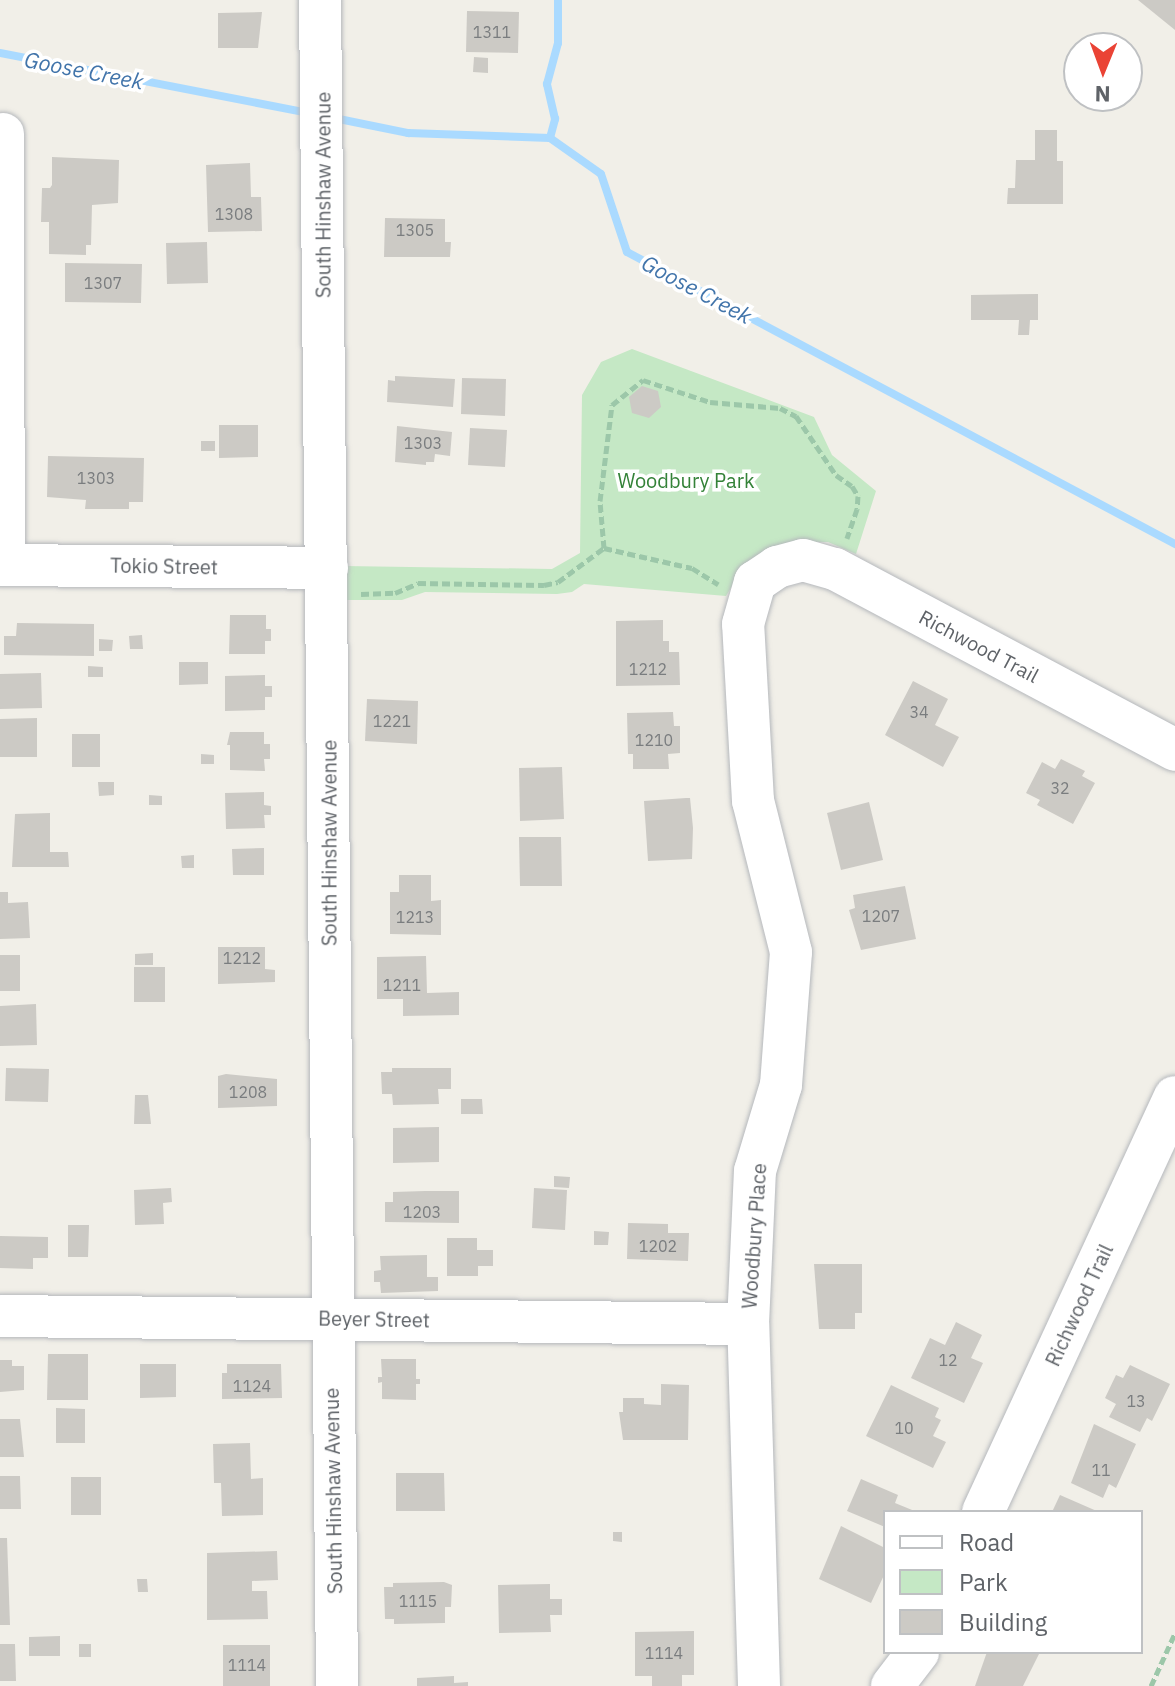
<!DOCTYPE html>
<style>
body{margin:0}
#map{position:relative;width:1175px;height:1686px;overflow:hidden;background:#f1efe8;font-family:"IBM Plex Sans",sans-serif}
div>[style]{position:absolute}
.green>*{inset:0;background:#c5e8c5}
.stream>*{height:8px;margin:-4px;padding:0 4px;transform-origin:4px;border-radius:4px;background:#aadaff}
.building>*{inset:0;background:#cccac5}
.path>*{height:5px;margin-top:-2.5px;transform-origin:0;background:repeating-linear-gradient(90deg,#9cc7a9 0 8px,transparent 0 12px)}
.roads{filter:drop-shadow(0 0 2px #b5b8bc) drop-shadow(0 0 2px #b5b8bc)}
.minor>*{height:42px;margin:-21px;padding:0 21px;transform-origin:21px;border-radius:21px;background:#fff}
span{translate:-50% -50%;white-space:nowrap;text-align:center;line-height:1.15;-webkit-text-stroke:7px #fff;paint-order:stroke}
.number-label{font-size:16px;color:#7a7d7f}
.number-label span{-webkit-text-stroke-width:0}
.street-label{font-size:20px;color:#5f6368}
.park-label{font-size:20px;color:#348238}
.water-label{font-size:22px;color:#4174aa;font-style:italic}
.legend{position:absolute;left:883px;top:1510px;width:260px;height:144px;box-sizing:border-box;background:#fff;border:2px solid #bfc1c3;margin:0;padding:10px 14px;list-style:none;font-size:24px;color:#5f6368}
.legend li{display:flex;align-items:center;gap:16px;height:40px}
.legend b{width:40px;border:2px solid #bfc1c3}
.north{position:absolute;left:1063px;top:32px;width:80px;height:80px;box-sizing:border-box;background:#fff;border:2px solid #bfc1c3;border-radius:50%;rotate:181deg;font-size:22px;font-weight:700;line-height:32px;text-align:center;color:#5f6368}
.north::after{content:'';display:block;margin:auto;width:28px;height:36px;background:#ea4335;clip-path:polygon(50% 0,100% 100%,50% 72%,0 100%)}
</style>
<div id="map">
<div class="green">
<i style="clip-path:polygon(632px 349px,814px 417px,832px 455px,876px 491px,856px 554px,828px 542px,791px 542px,740px 573px,726px 596px,584px 584px,572px 592px,557px 594px,425px 592px,402px 600px,345px 600px,344px 566px,552px 569px,580px 553px,582px 395px,601px 362px)"></i>
</div>
<div class="stream">
<i style="left:0;top:53px;width:315px;rotate:11deg"></i>
<i style="left:334px;top:118px;width:76px;rotate:11.5deg"></i>
<i style="left:408px;top:133px;width:142px;rotate:2deg"></i>
<i style="left:550px;top:138px;width:62px;rotate:35.2deg"></i>
<i style="left:601px;top:174px;width:82px;rotate:71.6deg"></i>
<i style="left:627px;top:252px;width:621px;rotate:28.05deg"></i>
<i style="left:550px;top:138px;width:20px;rotate:-75deg"></i>
<i style="left:555px;top:119px;width:36px;rotate:-103deg"></i>
<i style="left:547px;top:84px;width:42px;rotate:-75deg"></i>
<i style="left:558px;top:43px;width:43px;rotate:-90deg"></i>
</div>
<div class="building">
<i style="clip-path:polygon(1138px 0,1175px 0,1175px 30px)"></i>
<i style="clip-path:polygon(467px 11px,519px 12px,518px 53px,466px 52px)"></i>
<i style="clip-path:polygon(262px 12px,258px 48px,218px 48px,218px 13px)"></i>
<i style="clip-path:polygon(474px 57px,488px 58px,488px 73px,473px 72px)"></i>
<i style="clip-path:polygon(1035px 130px,1057px 130px,1057px 161px,1063px 161px,1063px 204px,1007px 204px,1008px 188px,1015px 188px,1016px 160px,1035px 160px)"></i>
<i style="clip-path:polygon(52px 157px,119px 160px,118px 203px,92px 205px,91px 245px,86px 245px,86px 255px,49px 254px,49px 222px,41px 222px,42px 188px,50px 188px,52px 185px)"></i>
<i style="clip-path:polygon(250px 163px,251px 197px,261px 197px,262px 231px,208px 232px,206px 165px)"></i>
<i style="clip-path:polygon(385px 218px,445px 219px,445px 242px,451px 242px,450px 257px,384px 257px)"></i>
<i style="clip-path:polygon(207px 242px,208px 283px,167px 284px,166px 243px)"></i>
<i style="clip-path:polygon(65px 263px,142px 264px,141px 303px,65px 302px)"></i>
<i style="clip-path:polygon(1038px 294px,1038px 320px,1030px 320px,1029px 335px,1018px 335px,1019px 320px,971px 320px,971px 295px)"></i>
<i style="clip-path:polygon(395px 376px,455px 379px,453px 407px,387px 402px,388px 380px,395px 381px)"></i>
<i style="clip-path:polygon(462px 378px,506px 379px,505px 416px,461px 414px)"></i>
<i style="clip-path:polygon(642px 386px,658px 391px,661px 407px,649px 418px,632px 413px,629px 397px)"></i>
<i style="clip-path:polygon(219px 425px,258px 425px,258px 457px,219px 458px)"></i>
<i style="clip-path:polygon(397px 426px,452px 432px,450px 456px,435px 454px,434px 462px,426px 462px,426px 465px,395px 462px)"></i>
<i style="clip-path:polygon(470px 428px,507px 430px,505px 467px,468px 465px)"></i>
<i style="clip-path:polygon(201px 441px,215px 441px,215px 451px,201px 451px)"></i>
<i style="clip-path:polygon(48px 456px,144px 458px,143px 502px,129px 502px,129px 509px,85px 509px,86px 500px,47px 497px)"></i>
<i style="clip-path:polygon(230px 615px,266px 615px,266px 629px,271px 629px,271px 641px,265px 641px,265px 654px,229px 654px)"></i>
<i style="clip-path:polygon(663px 620px,663px 641px,669px 641px,669px 652px,679px 652px,680px 685px,616px 686px,616px 621px)"></i>
<i style="clip-path:polygon(17px 623px,94px 624px,94px 656px,4px 655px,4px 636px,16px 636px)"></i>
<i style="clip-path:polygon(142px 635px,143px 649px,130px 649px,129px 636px)"></i>
<i style="clip-path:polygon(99px 639px,113px 640px,112px 651px,99px 651px)"></i>
<i style="clip-path:polygon(179px 662px,208px 662px,208px 684px,179px 685px)"></i>
<i style="clip-path:polygon(88px 666px,103px 667px,103px 677px,88px 677px)"></i>
<i style="clip-path:polygon(41px 673px,42px 708px,0 709px,0 674px)"></i>
<i style="clip-path:polygon(265px 675px,265px 686px,272px 686px,272px 697px,265px 697px,265px 710px,225px 711px,225px 676px)"></i>
<i style="clip-path:polygon(913px 681px,948px 699px,935px 725px,959px 737px,943px 767px,885px 735px)"></i>
<i style="clip-path:polygon(367px 699px,418px 701px,417px 744px,365px 741px)"></i>
<i style="clip-path:polygon(673px 712px,674px 726px,680px 726px,680px 753px,668px 754px,669px 769px,633px 769px,633px 754px,628px 754px,627px 713px)"></i>
<i style="clip-path:polygon(37px 718px,37px 757px,0 757px,0 719px)"></i>
<i style="clip-path:polygon(230px 732px,264px 732px,264px 744px,270px 744px,270px 759px,264px 759px,265px 771px,230px 770px,230px 745px,227px 745px)"></i>
<i style="clip-path:polygon(72px 734px,100px 734px,100px 767px,72px 767px)"></i>
<i style="clip-path:polygon(201px 754px,214px 755px,214px 764px,201px 764px)"></i>
<i style="clip-path:polygon(1061px 759px,1085px 771px,1082px 776px,1095px 783px,1073px 824px,1037px 805px,1040px 800px,1026px 793px,1042px 762px,1055px 769px)"></i>
<i style="clip-path:polygon(562px 767px,564px 819px,520px 821px,519px 768px)"></i>
<i style="clip-path:polygon(98px 782px,114px 782px,114px 795px,99px 796px)"></i>
<i style="clip-path:polygon(264px 792px,264px 805px,271px 806px,271px 815px,264px 815px,265px 828px,226px 829px,225px 793px)"></i>
<i style="clip-path:polygon(149px 795px,162px 796px,162px 805px,149px 805px)"></i>
<i style="clip-path:polygon(686px 798px,690px 798px,693px 828px,692px 859px,648px 861px,644px 801px)"></i>
<i style="clip-path:polygon(869px 802px,883px 860px,841px 870px,827px 813px)"></i>
<i style="clip-path:polygon(50px 813px,50px 852px,68px 852px,69px 867px,12px 867px,15px 814px)"></i>
<i style="clip-path:polygon(519px 837px,561px 837px,562px 886px,520px 886px)"></i>
<i style="clip-path:polygon(264px 848px,264px 875px,233px 875px,232px 849px)"></i>
<i style="clip-path:polygon(194px 855px,194px 868px,182px 868px,181px 856px)"></i>
<i style="clip-path:polygon(399px 875px,431px 875px,431px 901px,441px 900px,441px 935px,390px 934px,390px 892px,399px 892px)"></i>
<i style="clip-path:polygon(905px 886px,916px 939px,861px 950px,849px 910px,855px 908px,853px 895px)"></i>
<i style="clip-path:polygon(0 892px,8px 892px,8px 903px,28px 902px,30px 938px,0 939px)"></i>
<i style="clip-path:polygon(218px 947px,265px 947px,265px 969px,275px 970px,275px 982px,218px 984px)"></i>
<i style="clip-path:polygon(153px 953px,153px 965px,135px 965px,135px 954px)"></i>
<i style="clip-path:polygon(0 955px,20px 955px,20px 991px,0 991px)"></i>
<i style="clip-path:polygon(426px 956px,427px 993px,459px 992px,459px 1015px,403px 1016px,403px 999px,377px 999px,377px 957px)"></i>
<i style="clip-path:polygon(134px 967px,165px 967px,165px 1002px,134px 1002px)"></i>
<i style="clip-path:polygon(36px 1004px,37px 1045px,0 1046px,0 1006px)"></i>
<i style="clip-path:polygon(6px 1068px,49px 1069px,48px 1102px,5px 1101px)"></i>
<i style="clip-path:polygon(392px 1068px,451px 1068px,451px 1089px,438px 1089px,439px 1104px,393px 1105px,392px 1094px,382px 1094px,381px 1072px,392px 1072px)"></i>
<i style="clip-path:polygon(226px 1074px,277px 1079px,277px 1106px,218px 1108px,218px 1076px)"></i>
<i style="clip-path:polygon(135px 1095px,148px 1095px,151px 1124px,134px 1124px)"></i>
<i style="clip-path:polygon(461px 1099px,482px 1099px,483px 1114px,461px 1114px)"></i>
<i style="clip-path:polygon(439px 1127px,439px 1162px,393px 1163px,393px 1128px)"></i>
<i style="clip-path:polygon(554px 1176px,570px 1177px,569px 1188px,554px 1187px)"></i>
<i style="clip-path:polygon(171px 1188px,172px 1202px,163px 1203px,164px 1224px,135px 1225px,134px 1190px)"></i>
<i style="clip-path:polygon(534px 1188px,567px 1190px,565px 1230px,532px 1228px)"></i>
<i style="clip-path:polygon(425px 1191px,459px 1191px,459px 1223px,385px 1222px,385px 1202px,393px 1202px,393px 1192px)"></i>
<i style="clip-path:polygon(628px 1223px,668px 1224px,668px 1233px,689px 1233px,688px 1261px,627px 1259px)"></i>
<i style="clip-path:polygon(68px 1225px,89px 1225px,88px 1257px,68px 1257px)"></i>
<i style="clip-path:polygon(594px 1231px,609px 1232px,608px 1245px,594px 1245px)"></i>
<i style="clip-path:polygon(0 1236px,48px 1237px,48px 1258px,33px 1258px,33px 1269px,0 1268px)"></i>
<i style="clip-path:polygon(447px 1238px,477px 1238px,477px 1250px,493px 1250px,493px 1266px,478px 1266px,478px 1276px,447px 1276px)"></i>
<i style="clip-path:polygon(427px 1255px,427px 1277px,438px 1277px,438px 1291px,381px 1293px,380px 1282px,374px 1282px,374px 1271px,381px 1270px,380px 1256px)"></i>
<i style="clip-path:polygon(814px 1264px,862px 1264px,862px 1313px,855px 1313px,855px 1329px,819px 1329px)"></i>
<i style="clip-path:polygon(956px 1322px,982px 1335px,971px 1358px,983px 1363px,964px 1403px,911px 1378px,930px 1338px,945px 1345px)"></i>
<i style="clip-path:polygon(48px 1354px,88px 1354px,88px 1400px,47px 1400px)"></i>
<i style="clip-path:polygon(381px 1359px,416px 1359px,416px 1379px,420px 1379px,420px 1384px,416px 1384px,416px 1400px,382px 1399px,382px 1382px,378px 1383px,378px 1377px,382px 1377px)"></i>
<i style="clip-path:polygon(0 1360px,12px 1360px,12px 1366px,24px 1366px,24px 1390px,0 1392px)"></i>
<i style="clip-path:polygon(140px 1364px,176px 1364px,176px 1397px,140px 1398px)"></i>
<i style="clip-path:polygon(227px 1364px,281px 1364px,282px 1398px,222px 1399px,222px 1373px,227px 1373px)"></i>
<i style="clip-path:polygon(1130px 1365px,1170px 1384px,1152px 1421px,1147px 1418px,1140px 1432px,1109px 1417px,1116px 1404px,1105px 1398px,1116px 1375px,1123px 1378px)"></i>
<i style="clip-path:polygon(661px 1384px,689px 1385px,688px 1440px,623px 1440px,619px 1412px,623px 1412px,623px 1398px,644px 1398px,644px 1404px,661px 1405px)"></i>
<i style="clip-path:polygon(891px 1385px,939px 1408px,935px 1417px,941px 1420px,933px 1436px,946px 1442px,933px 1468px,866px 1436px)"></i>
<i style="clip-path:polygon(56px 1408px,85px 1409px,85px 1443px,56px 1443px)"></i>
<i style="clip-path:polygon(0 1419px,20px 1419px,24px 1457px,0 1457px)"></i>
<i style="clip-path:polygon(1094px 1424px,1136px 1444px,1116px 1488px,1109px 1484px,1103px 1498px,1071px 1483px)"></i>
<i style="clip-path:polygon(250px 1443px,251px 1479px,263px 1478px,263px 1515px,222px 1516px,221px 1483px,214px 1483px,213px 1444px)"></i>
<i style="clip-path:polygon(396px 1473px,444px 1473px,445px 1511px,396px 1511px)"></i>
<i style="clip-path:polygon(0 1476px,20px 1476px,21px 1509px,0 1509px)"></i>
<i style="clip-path:polygon(71px 1477px,101px 1477px,101px 1515px,71px 1515px)"></i>
<i style="clip-path:polygon(861px 1479px,898px 1495px,895px 1503px,917px 1512px,885px 1512px,885px 1527px,847px 1511px)"></i>
<i style="clip-path:polygon(1060px 1495px,1099px 1512px,1052px 1512px)"></i>
<i style="clip-path:polygon(841px 1526px,885px 1548px,885px 1573px,871px 1603px,819px 1579px)"></i>
<i style="clip-path:polygon(613px 1532px,622px 1532px,622px 1542px,613px 1541px)"></i>
<i style="clip-path:polygon(0 1538px,7px 1538px,10px 1625px,0 1625px)"></i>
<i style="clip-path:polygon(277px 1551px,278px 1580px,252px 1581px,252px 1591px,267px 1591px,268px 1619px,207px 1620px,207px 1553px)"></i>
<i style="clip-path:polygon(137px 1579px,147px 1579px,148px 1592px,138px 1592px)"></i>
<i style="clip-path:polygon(444px 1582px,452px 1585px,451px 1607px,445px 1607px,445px 1623px,394px 1624px,394px 1619px,385px 1619px,384px 1587px,393px 1587px,393px 1583px)"></i>
<i style="clip-path:polygon(550px 1584px,550px 1599px,562px 1599px,562px 1615px,550px 1615px,551px 1632px,499px 1633px,498px 1585px)"></i>
<i style="clip-path:polygon(694px 1631px,694px 1675px,682px 1675px,682px 1686px,652px 1686px,652px 1676px,635px 1676px,635px 1632px)"></i>
<i style="clip-path:polygon(60px 1636px,60px 1656px,29px 1656px,29px 1637px)"></i>
<i style="clip-path:polygon(0 1644px,15px 1644px,16px 1681px,0 1681px)"></i>
<i style="clip-path:polygon(79px 1644px,91px 1644px,91px 1657px,79px 1657px)"></i>
<i style="clip-path:polygon(223px 1645px,270px 1645px,270px 1686px,223px 1686px)"></i>
<i style="clip-path:polygon(987px 1652px,1040px 1652px,1023px 1686px,975px 1686px)"></i>
<i style="clip-path:polygon(454px 1676px,454px 1683px,468px 1682px,468px 1686px,417px 1686px,417px 1678px)"></i>
</div>
<div class="path">
<i style="left:604px;top:548px;width:47px;rotate:-94.9deg"></i>
<i style="left:600px;top:501px;width:97px;rotate:-82.9deg"></i>
<i style="left:612px;top:405px;width:40px;rotate:-39deg"></i>
<i style="left:643px;top:380px;width:71px;rotate:18.2deg"></i>
<i style="left:710px;top:402px;width:70px;rotate:4.9deg"></i>
<i style="left:780px;top:408px;width:18px;rotate:27deg"></i>
<i style="left:796px;top:416px;width:71px;rotate:55.9deg"></i>
<i style="left:836px;top:475px;width:19px;rotate:35deg"></i>
<i style="left:852px;top:486px;width:12px;rotate:59deg"></i>
<i style="left:858px;top:496px;width:13px;rotate:94deg"></i>
<i style="left:857px;top:509px;width:31px;rotate:109deg"></i>
<i style="left:361px;top:594px;width:34px;rotate:-2deg"></i>
<i style="left:395px;top:593px;width:25px;rotate:-23deg"></i>
<i style="left:418px;top:583px;width:126px;rotate:0.9deg"></i>
<i style="left:544px;top:585px;width:14px;rotate:-12deg"></i>
<i style="left:558px;top:582px;width:57px;rotate:-36.5deg"></i>
<i style="left:604px;top:548px;width:90px;rotate:12.8deg"></i>
<i style="left:692px;top:568px;width:31px;rotate:32deg"></i>
<i style="left:1151px;top:1686px;width:58px;rotate:-65.6deg"></i>
</div>
<div class="roads">
<div class="minor">
<i style="left:320px;top:0;width:1686px;rotate:89.42deg"></i>
<i style="left:3px;top:134px;width:430px;rotate:89.9deg"></i>
<i style="left:0;top:565px;width:327px;rotate:0.5deg"></i>
<i style="left:0;top:1316px;width:748px;rotate:0.61deg"></i>
<i style="left:983px;top:1512px;width:457px;rotate:-65.2deg"></i>
<i style="left:759px;top:1686px;width:362px;rotate:-91.7deg"></i>
<i style="left:748px;top:1324px;width:153px;rotate:-87.4deg"></i>
<i style="left:755px;top:1171px;width:90px;rotate:-73.2deg"></i>
<i style="left:781px;top:1085px;width:133px;rotate:-85.7deg"></i>
<i style="left:791px;top:952px;width:156px;rotate:-104.1deg"></i>
<i style="left:753px;top:801px;width:177px;rotate:-93.2deg"></i>
<i style="left:743px;top:624px;width:44px;rotate:-74.1deg"></i>
<i style="left:755px;top:582px;width:27px;rotate:-34deg"></i>
<i style="left:777px;top:567px;width:27px;rotate:-15deg"></i>
<i style="left:803px;top:560px;width:33px;rotate:16deg"></i>
<i style="left:835px;top:569px;width:385px;rotate:28deg"></i>
<i style="left:892px;top:1686px;width:43px;rotate:-52.6deg"></i>
</div>
</div>
<div class="number-label">
<span style="left:492px;top:32px">1311</span>
<span style="left:234px;top:214px">1308</span>
<span style="left:415px;top:230px">1305</span>
<span style="left:103px;top:283px">1307</span>
<span style="left:423px;top:443px">1303</span>
<span style="left:96px;top:478px">1303</span>
<span style="left:648px;top:669px">1212</span>
<span style="left:919px;top:712px">34</span>
<span style="left:392px;top:721px">1221</span>
<span style="left:654px;top:740px">1210</span>
<span style="left:1060px;top:788px">32</span>
<span style="left:881px;top:916px">1207</span>
<span style="left:415px;top:917px">1213</span>
<span style="left:242px;top:958px">1212</span>
<span style="left:402px;top:985px">1211</span>
<span style="left:248px;top:1092px">1208</span>
<span style="left:422px;top:1212px">1203</span>
<span style="left:658px;top:1246px">1202</span>
<span style="left:948px;top:1360px">12</span>
<span style="left:252px;top:1386px">1124</span>
<span style="left:1136px;top:1401px">13</span>
<span style="left:904px;top:1428px">10</span>
<span style="left:1101px;top:1470px">11</span>
<span style="left:418px;top:1601px">1115</span>
<span style="left:664px;top:1653px">1114</span>
<span style="left:247px;top:1665px">1114</span>
</div>
<div class="street-label">
<span style="left:323px;top:195px;rotate:-90deg">South Hinshaw Avenue</span>
<span style="left:164px;top:566px;rotate:1deg">Tokio Street</span>
<span style="left:979px;top:646px;rotate:28deg">Richwood Trail</span>
<span style="left:329px;top:843px;rotate:-90deg">South Hinshaw Avenue</span>
<span style="left:754px;top:1236px;rotate:-86deg">Woodbury Place</span>
<span style="left:1079px;top:1305px;rotate:-65deg">Richwood Trail</span>
<span style="left:374px;top:1319px;rotate:1deg">Beyer Street</span>
<span style="left:333px;top:1491px;rotate:-91deg">South Hinshaw Avenue</span>
</div>
<div class="park-label">
<span style="left:686px;top:480px">Woodbury Park</span>
</div>
<div class="water-label">
<span style="left:84px;top:70px;rotate:11deg">Goose Creek</span>
<span style="left:697px;top:289px;rotate:28deg">Goose Creek</span>
</div>
<ul class="legend">
<li><b style="height:10px;background:#fff"></b>Road</li>
<li><b style="height:22px;background:#c5e8c5"></b>Park</li>
<li><b style="height:22px;background:#cccac5"></b>Building</li>
</ul>
<div class="north">N</div>
</div>
